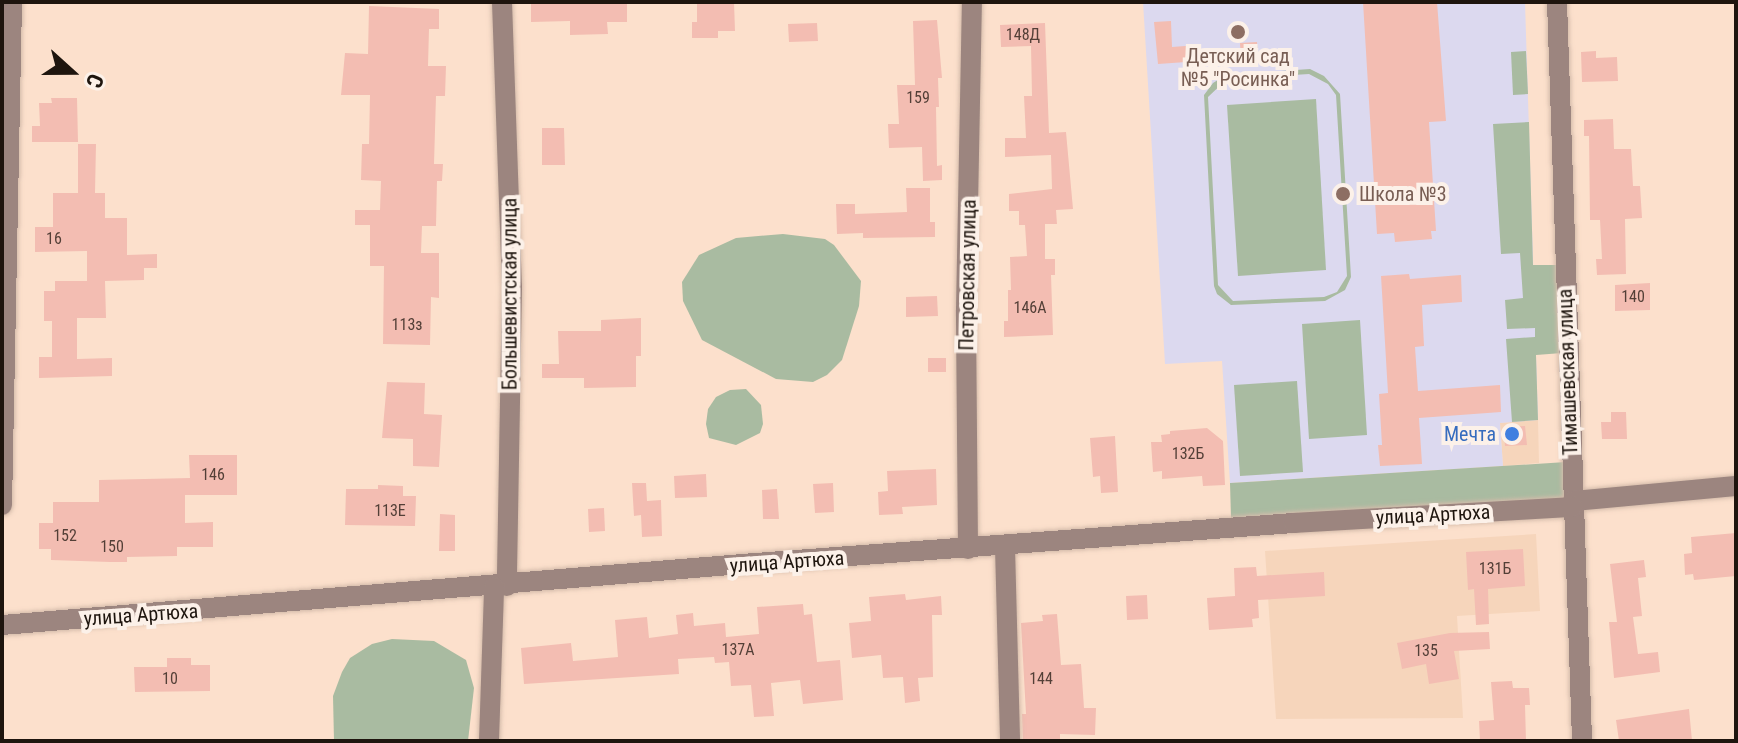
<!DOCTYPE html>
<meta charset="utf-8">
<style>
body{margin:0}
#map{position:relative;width:1738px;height:743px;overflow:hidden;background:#fce0cc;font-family:"Roboto Condensed",sans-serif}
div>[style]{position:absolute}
.built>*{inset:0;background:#f6d5bb}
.education>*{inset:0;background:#dcd9ef}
.green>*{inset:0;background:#a9bba1}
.building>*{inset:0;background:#f3bdb2}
.roads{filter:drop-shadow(0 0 2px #d4bbaa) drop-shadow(0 0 2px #d4bbaa)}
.minor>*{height:20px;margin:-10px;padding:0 10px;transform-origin:10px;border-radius:10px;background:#9c857f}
.dots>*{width:22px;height:22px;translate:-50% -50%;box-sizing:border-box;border:4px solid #fcf1e9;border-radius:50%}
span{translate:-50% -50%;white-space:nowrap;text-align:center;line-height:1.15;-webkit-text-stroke:8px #fcf1e9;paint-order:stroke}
.number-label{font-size:16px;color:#533f37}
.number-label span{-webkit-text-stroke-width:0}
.education-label{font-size:20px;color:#785e54}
.left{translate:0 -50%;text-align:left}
.street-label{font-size:20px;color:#1e150e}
.shop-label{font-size:20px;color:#366cbe}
.right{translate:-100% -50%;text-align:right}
.frame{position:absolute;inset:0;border:4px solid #1e150e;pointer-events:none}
.north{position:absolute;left:32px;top:32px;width:80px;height:80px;-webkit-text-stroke:6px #fcf1e9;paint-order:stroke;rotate:111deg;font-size:22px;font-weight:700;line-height:32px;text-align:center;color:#1e150e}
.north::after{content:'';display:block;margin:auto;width:28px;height:36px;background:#1e150e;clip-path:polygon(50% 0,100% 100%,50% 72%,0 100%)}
</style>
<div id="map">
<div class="built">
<i style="clip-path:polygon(1538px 420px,1539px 463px,1503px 466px,1500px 423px)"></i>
<i style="clip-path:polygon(1536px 534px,1540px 611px,1457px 616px,1463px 718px,1276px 719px,1265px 551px)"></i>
</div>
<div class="education">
<i style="clip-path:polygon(1143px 2px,1525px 2px,1538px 420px,1500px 423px,1503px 466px,1230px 483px,1222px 361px,1165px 364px)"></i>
</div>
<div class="green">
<i style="clip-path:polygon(1526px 51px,1528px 94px,1513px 95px,1511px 52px)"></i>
<i style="clip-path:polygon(evenodd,1310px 69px,1324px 76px,1340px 94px,1351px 277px,1345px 290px,1325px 301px,1231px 305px,1217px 294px,1214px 286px,1204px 95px,1213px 83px,1226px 75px,1310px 69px,1309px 74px,1328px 84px,1336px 95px,1347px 276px,1337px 292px,1324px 297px,1233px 301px,1218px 285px,1208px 97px,1227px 79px,1309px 74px)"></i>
<i style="clip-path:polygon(1316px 99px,1326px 270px,1238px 276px,1227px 105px)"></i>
<i style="clip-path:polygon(1529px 122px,1533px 265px,1559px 265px,1562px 353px,1536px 355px,1538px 420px,1512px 422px,1506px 339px,1535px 337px,1535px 328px,1507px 329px,1505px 300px,1523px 298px,1520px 253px,1501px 254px,1493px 124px)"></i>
<i style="clip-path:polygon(783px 234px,825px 239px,834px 245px,861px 281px,859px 306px,842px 360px,827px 375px,813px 382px,776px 379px,702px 340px,683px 301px,682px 282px,699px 255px,736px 238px)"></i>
<i style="clip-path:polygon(1360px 320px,1367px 435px,1309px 439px,1302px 324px)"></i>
<i style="clip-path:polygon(1297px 381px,1303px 472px,1240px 476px,1234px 385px)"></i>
<i style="clip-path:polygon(746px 389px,761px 405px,763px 424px,760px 433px,736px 445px,709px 438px,706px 424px,708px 409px,716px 397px,730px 390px)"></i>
<i style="clip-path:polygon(1566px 462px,1566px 498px,1231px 518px,1230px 483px)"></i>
<i style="clip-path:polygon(392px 639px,434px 641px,466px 660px,474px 688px,468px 741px,334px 741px,333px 696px,342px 672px,350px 658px,372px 644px)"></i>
</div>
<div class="building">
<i style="clip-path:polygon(531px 2px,627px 2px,627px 22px,607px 22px,608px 34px,570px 35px,570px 21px,531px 22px)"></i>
<i style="clip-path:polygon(697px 2px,734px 2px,735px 31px,718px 31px,718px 38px,692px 38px,692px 22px,697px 22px)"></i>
<i style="clip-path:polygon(1363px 2px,1437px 2px,1446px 121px,1429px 122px,1436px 231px,1431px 231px,1432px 239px,1395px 242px,1394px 233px,1377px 234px)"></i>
<i style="clip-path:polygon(369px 6px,439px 9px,439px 29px,429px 29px,428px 66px,446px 66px,445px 96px,436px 96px,434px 164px,443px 164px,442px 181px,437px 181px,436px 226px,422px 226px,421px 253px,439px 253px,439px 298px,431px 297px,430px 345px,383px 344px,384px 266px,370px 266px,370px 225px,355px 225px,355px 210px,380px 210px,381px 181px,361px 180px,362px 144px,369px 144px,370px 95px,341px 95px,345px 53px,368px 54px)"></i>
<i style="clip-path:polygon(937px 20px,942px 78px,938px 78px,939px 107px,936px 107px,937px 166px,942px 165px,942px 180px,923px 181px,922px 147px,889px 148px,888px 124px,899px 124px,897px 85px,915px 85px,913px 21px)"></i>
<i style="clip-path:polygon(1171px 21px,1172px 47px,1199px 45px,1200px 61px,1158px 64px,1154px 22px)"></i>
<i style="clip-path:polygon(817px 23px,818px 41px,789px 42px,788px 24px)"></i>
<i style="clip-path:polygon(1045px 23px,1049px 133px,1066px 132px,1073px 209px,1056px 210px,1057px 224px,1045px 224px,1045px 259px,1055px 259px,1055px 275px,1051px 275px,1053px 335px,1004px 337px,1004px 321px,1008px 321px,1008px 290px,1011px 290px,1010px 257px,1027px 256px,1025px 225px,1019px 225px,1019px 211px,1009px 211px,1009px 194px,1052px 189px,1051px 155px,1005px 157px,1005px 138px,1026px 138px,1024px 96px,1032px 96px,1031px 46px,1001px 47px,1000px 25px)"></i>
<i style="clip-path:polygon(1257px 42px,1258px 57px,1241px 59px,1240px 43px)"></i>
<i style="clip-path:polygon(1596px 51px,1596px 58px,1617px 57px,1618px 81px,1582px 82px,1581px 52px)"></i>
<i style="clip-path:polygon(51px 98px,77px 98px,78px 142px,32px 142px,32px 126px,40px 126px,39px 103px,52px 103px)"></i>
<i style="clip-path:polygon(1613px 119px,1614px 149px,1631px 149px,1633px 186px,1640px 186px,1642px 218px,1625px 219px,1626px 274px,1597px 275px,1596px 259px,1602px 259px,1600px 220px,1590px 220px,1589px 136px,1584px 136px,1584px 120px)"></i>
<i style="clip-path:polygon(542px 128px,564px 128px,565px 165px,542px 165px)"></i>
<i style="clip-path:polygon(78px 144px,96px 144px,95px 193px,105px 193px,105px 218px,127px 218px,127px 255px,157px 254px,157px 268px,144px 268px,144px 280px,105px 281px,106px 318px,77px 318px,77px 359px,112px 358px,112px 376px,39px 378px,39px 357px,52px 357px,52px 321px,44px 321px,44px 291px,55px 291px,55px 281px,87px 281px,87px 251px,35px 252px,35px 227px,53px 227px,53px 193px,78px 193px)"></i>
<i style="clip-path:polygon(906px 188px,930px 188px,930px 222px,935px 222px,935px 237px,863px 238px,863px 233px,837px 234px,836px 204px,855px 204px,855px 214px,907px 212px)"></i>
<i style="clip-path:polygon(1409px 274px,1410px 279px,1461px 275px,1462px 302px,1422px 305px,1424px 346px,1415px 347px,1418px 391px,1500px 385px,1501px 412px,1419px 418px,1422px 464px,1380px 466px,1378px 445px,1382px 445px,1379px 394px,1388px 393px,1381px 276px)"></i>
<i style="clip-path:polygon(1650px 283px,1650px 310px,1615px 311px,1615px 285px)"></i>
<i style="clip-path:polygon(937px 296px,938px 316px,906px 317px,906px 297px)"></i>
<i style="clip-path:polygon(641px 318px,641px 356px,636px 356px,636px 387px,584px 388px,584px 378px,542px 378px,542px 364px,559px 364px,558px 331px,601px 331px,601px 320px)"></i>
<i style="clip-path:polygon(928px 358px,946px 358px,946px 372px,928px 372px)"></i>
<i style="clip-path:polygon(387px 382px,425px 383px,424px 414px,442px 415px,439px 467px,413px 466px,413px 439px,382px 438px)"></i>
<i style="clip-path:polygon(1611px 412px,1626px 412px,1627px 439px,1602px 439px,1601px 422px,1611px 422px)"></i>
<i style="clip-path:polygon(1525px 426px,1527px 445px,1505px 446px,1504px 427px)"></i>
<i style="clip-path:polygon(1207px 428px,1223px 441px,1225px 485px,1203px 486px,1202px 476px,1162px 479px,1162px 471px,1153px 472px,1151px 442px,1162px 442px,1161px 435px,1170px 434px,1170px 431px)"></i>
<i style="clip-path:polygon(1115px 436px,1118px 492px,1101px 493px,1100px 476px,1093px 477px,1090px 438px)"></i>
<i style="clip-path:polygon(189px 455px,237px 455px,237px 495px,185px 495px,185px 523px,213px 522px,213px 547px,177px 547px,177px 556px,127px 557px,127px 562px,110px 562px,51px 560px,51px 549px,39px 549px,39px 523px,53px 523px,53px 502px,99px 502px,99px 480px,190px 478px)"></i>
<i style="clip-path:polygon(936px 469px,937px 505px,902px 507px,903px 514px,879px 515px,878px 492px,888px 491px,887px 471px)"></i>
<i style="clip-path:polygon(706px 474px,707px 497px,675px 498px,674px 476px)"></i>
<i style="clip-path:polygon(632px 483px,646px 483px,647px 501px,661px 500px,662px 536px,642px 537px,641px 515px,634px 516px)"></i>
<i style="clip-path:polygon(833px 483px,834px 512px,815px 513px,813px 484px)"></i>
<i style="clip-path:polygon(378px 485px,403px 486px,403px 496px,416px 496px,415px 526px,345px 525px,346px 489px,378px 489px)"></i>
<i style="clip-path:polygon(777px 489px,779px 519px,763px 519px,762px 490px)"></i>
<i style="clip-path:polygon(604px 508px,605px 531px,589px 532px,588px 509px)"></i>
<i style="clip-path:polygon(440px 514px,455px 515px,455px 551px,439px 551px)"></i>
<i style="clip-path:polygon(1736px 533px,1736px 576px,1694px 580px,1693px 574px,1685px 575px,1684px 554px,1692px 553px,1691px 537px)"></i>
<i style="clip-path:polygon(1523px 549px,1525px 586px,1488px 589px,1489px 624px,1476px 625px,1474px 589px,1468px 590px,1466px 552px)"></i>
<i style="clip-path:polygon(1644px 560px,1646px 577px,1638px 578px,1642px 616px,1633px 617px,1638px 654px,1658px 652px,1660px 672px,1614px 678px,1609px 622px,1617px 622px,1610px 564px)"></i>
<i style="clip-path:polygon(1256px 567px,1257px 576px,1324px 572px,1325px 596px,1258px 600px,1259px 618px,1252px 619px,1253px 627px,1209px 630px,1207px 598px,1235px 596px,1234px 568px)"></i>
<i style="clip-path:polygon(905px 594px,906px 600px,941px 596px,942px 615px,932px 615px,933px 677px,918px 678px,920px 701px,905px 703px,903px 677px,883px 678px,881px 655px,852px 658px,849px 623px,871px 621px,869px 597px)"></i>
<i style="clip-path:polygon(1147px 595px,1148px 619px,1127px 620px,1126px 596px)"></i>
<i style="clip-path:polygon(803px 604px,804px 615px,812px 614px,817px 662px,840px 660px,843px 700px,803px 704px,800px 680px,771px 683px,774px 716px,754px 717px,751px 685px,731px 686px,729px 662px,715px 663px,714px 657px,678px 659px,679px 674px,524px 684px,521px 648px,571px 643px,573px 661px,618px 657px,615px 620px,647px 617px,649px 638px,678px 634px,676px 615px,693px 613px,694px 626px,725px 623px,726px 637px,759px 634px,757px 607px)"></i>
<i style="clip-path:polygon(1057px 614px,1061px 665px,1081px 664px,1084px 708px,1096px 708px,1095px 735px,1060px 734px,1060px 741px,1023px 741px,1022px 714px,1026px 714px,1021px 623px,1043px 621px,1042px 615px)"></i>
<i style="clip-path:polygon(1489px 632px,1490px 649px,1454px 651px,1459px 679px,1429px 684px,1426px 664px,1402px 669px,1397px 643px,1450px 633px)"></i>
<i style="clip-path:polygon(167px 658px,191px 658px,191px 665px,210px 665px,210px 691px,135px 692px,134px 667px,167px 667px)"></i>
<i style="clip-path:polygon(1512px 681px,1513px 688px,1529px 688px,1530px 705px,1525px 705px,1526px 741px,1480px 741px,1479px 721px,1494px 720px,1491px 682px)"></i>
<i style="clip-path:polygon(1689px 709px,1692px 741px,1619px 741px,1616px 720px)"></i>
</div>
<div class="roads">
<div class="minor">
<i style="left:502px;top:2px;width:285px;rotate:88deg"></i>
<i style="left:512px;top:287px;width:299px;rotate:91deg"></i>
<i style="left:1557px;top:2px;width:739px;rotate:88.06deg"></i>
<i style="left:1573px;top:501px;width:164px;rotate:-5.3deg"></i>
<i style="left:2px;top:505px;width:503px;rotate:-88.86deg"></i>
<i style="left:1005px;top:547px;width:194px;rotate:88.5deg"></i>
<i style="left:968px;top:549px;width:239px;rotate:-90.5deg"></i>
<i style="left:966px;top:310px;width:308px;rotate:-88.9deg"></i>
<i style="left:2px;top:625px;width:743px;rotate:-4.71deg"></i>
<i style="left:742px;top:564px;width:554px;rotate:-4.25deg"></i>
<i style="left:1294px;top:523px;width:279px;rotate:-3.3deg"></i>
<i style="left:489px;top:741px;width:154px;rotate:-88.1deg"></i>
</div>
</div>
<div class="dots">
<i style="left:1238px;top:32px;background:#8d6e63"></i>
<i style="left:1343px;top:194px;background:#8d6e63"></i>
<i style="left:1512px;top:434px;background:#3f7fe0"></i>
</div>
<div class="number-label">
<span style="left:1023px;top:35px">148Д</span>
<span style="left:918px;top:98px">159</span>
<span style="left:54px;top:239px">16</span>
<span style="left:1633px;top:297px">140</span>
<span style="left:1030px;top:308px">146А</span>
<span style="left:407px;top:325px">113з</span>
<span style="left:1188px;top:454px">132Б</span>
<span style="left:213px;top:475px">146</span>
<span style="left:390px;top:511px">113Е</span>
<span style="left:65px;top:536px">152</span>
<span style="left:112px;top:547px">150</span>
<span style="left:1495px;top:569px">131Б</span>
<span style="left:738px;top:650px">137А</span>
<span style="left:1426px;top:651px">135</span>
<span style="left:170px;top:679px">10</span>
<span style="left:1041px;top:679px">144</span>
</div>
<div class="education-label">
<span style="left:1238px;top:68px">Детский сад<br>№5 "Росинка"</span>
<span class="left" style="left:1359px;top:194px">Школа №3</span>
</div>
<div class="street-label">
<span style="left:968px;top:275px;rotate:-89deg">Петровская улица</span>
<span style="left:510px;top:294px;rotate:-90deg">Большевистская улица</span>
<span style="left:1568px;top:372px;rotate:-92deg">Тимашевская улица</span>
<span style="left:1433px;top:515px;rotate:-3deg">улица Артюха</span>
<span style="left:787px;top:562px;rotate:-4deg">улица Артюха</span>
<span style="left:141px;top:615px;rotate:-4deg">улица Артюха</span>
</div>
<div class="shop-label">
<span class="right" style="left:1496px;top:434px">Мечта</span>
</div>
<div class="frame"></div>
<div class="north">С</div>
</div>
